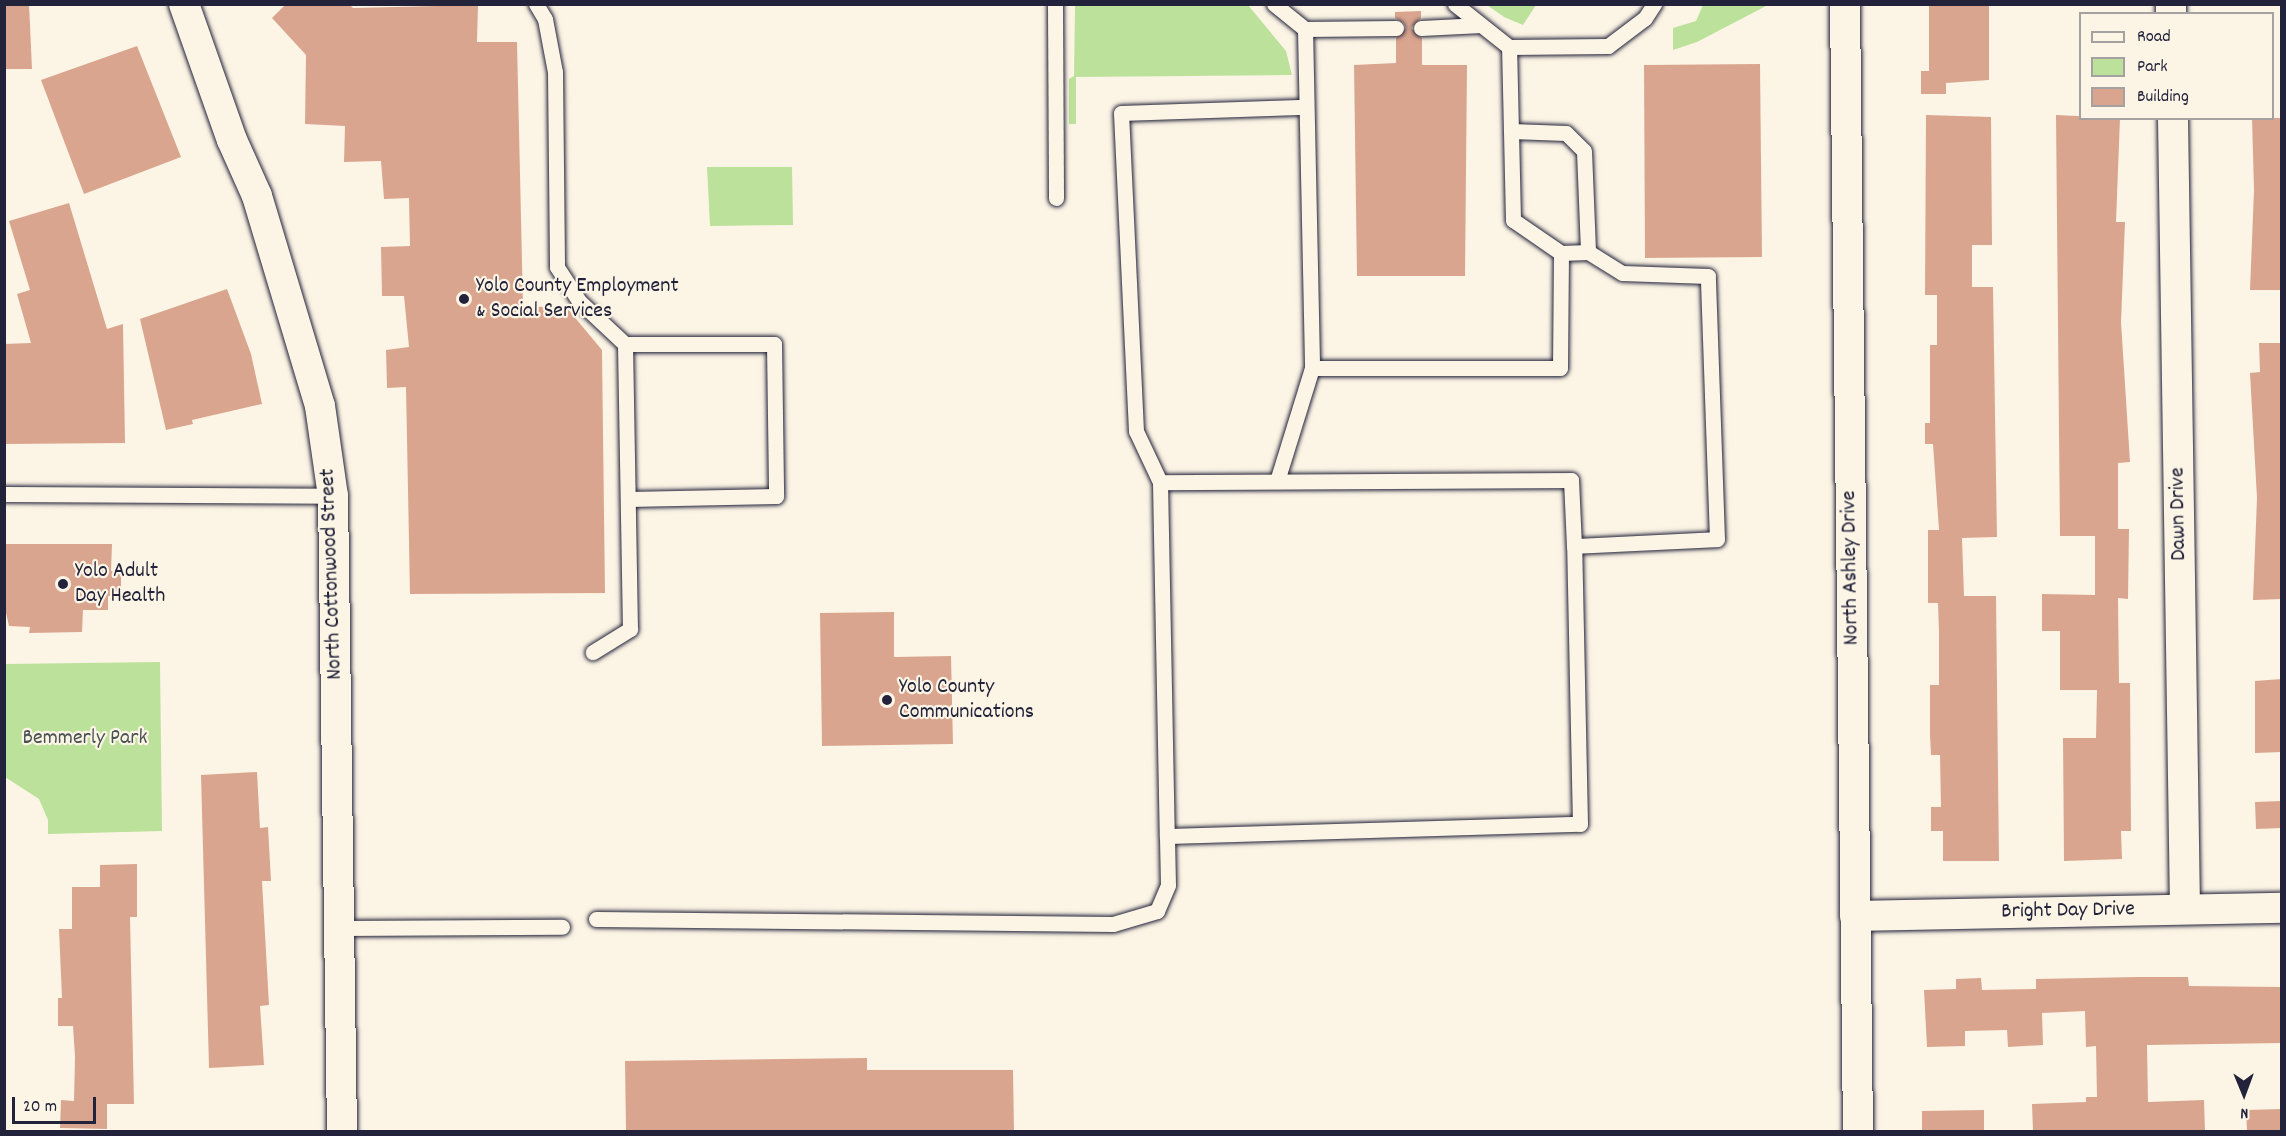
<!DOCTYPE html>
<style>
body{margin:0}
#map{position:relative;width:2286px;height:1136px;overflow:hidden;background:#fcf5e5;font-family:Dekko,sans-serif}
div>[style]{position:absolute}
.green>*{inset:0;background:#bce19b}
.building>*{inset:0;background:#daa58f}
.roads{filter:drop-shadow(0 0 2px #22223b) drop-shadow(0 0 2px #22223b)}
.service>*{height:15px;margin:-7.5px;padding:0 7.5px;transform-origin:7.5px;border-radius:7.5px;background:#fcf5e5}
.minor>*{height:30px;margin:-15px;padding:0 15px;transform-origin:15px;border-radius:15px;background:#fcf5e5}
.dots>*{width:16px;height:16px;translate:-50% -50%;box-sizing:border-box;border:3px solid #fcf5e5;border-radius:50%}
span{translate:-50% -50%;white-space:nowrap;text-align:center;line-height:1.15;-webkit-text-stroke:4.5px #fcf5e5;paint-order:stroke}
.poi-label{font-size:22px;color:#22223b}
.left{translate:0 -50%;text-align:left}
.street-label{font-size:22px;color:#22223b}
.park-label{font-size:22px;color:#485253}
.frame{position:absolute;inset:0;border:6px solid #22223b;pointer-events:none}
.legend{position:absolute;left:2079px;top:12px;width:195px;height:108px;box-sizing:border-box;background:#fcf5e5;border:2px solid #a5a1a1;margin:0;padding:8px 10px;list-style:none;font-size:18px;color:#22223b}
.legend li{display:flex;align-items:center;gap:12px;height:30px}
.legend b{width:30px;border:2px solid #a5a1a1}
.north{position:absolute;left:2214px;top:1064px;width:60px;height:60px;-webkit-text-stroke:4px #fcf5e5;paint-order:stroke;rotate:179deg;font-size:16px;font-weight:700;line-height:24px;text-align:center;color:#22223b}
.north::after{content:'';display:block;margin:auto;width:21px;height:27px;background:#22223b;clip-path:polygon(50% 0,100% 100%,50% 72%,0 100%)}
.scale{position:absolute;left:12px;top:1097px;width:84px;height:27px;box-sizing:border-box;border:3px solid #22223b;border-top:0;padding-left:8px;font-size:18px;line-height:21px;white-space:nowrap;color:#22223b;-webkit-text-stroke:4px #fcf5e5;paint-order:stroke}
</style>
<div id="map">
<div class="green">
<i style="clip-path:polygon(1075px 5px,1248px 5px,1286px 51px,1292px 75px,1076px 77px,1076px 124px,1069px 124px,1069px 79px,1074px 76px)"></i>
<i style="clip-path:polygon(1487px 5px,1536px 5px,1523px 25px,1504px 17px)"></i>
<i style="clip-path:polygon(1703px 5px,1703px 4px,1768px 5px,1697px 42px,1673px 50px,1673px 28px,1696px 21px)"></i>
<i style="clip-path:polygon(707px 167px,792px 167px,793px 225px,710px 226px)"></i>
<i style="clip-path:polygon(160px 662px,162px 831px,48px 834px,48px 820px,39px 799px,5px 777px,5px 664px)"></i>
</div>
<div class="building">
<i style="clip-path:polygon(4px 4px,29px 4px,32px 69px,4px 69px)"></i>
<i style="clip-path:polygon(286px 4px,349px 4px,353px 8px,478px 5px,477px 42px,517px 42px,523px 306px,567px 308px,602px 350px,605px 593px,410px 594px,406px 387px,387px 388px,386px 350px,409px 347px,404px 296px,382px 296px,381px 247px,410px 246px,409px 198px,384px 199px,381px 161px,344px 162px,345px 126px,305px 124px,306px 55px,272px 18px)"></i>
<i style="clip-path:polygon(1929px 4px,1989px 4px,1989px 80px,1946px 83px,1946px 94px,1921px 94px,1921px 71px,1929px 71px)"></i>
<i style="clip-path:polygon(1421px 11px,1421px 18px,1411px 28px,1422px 38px,1422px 65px,1467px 65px,1465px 276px,1357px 276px,1354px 65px,1396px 63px,1396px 38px,1406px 28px,1404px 23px,1395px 18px,1395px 12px)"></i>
<i style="clip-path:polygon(137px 46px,181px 157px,84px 194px,41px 80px)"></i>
<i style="clip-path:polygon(1760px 64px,1762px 257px,1645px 258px,1644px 65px)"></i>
<i style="clip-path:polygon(1926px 115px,1991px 117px,1992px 245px,1972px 245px,1972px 287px,1993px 287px,1997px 537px,1962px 538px,1964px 596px,1996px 596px,1999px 861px,1943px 861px,1943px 831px,1931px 831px,1931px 807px,1941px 807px,1940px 755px,1931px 755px,1930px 735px,1930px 685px,1939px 685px,1939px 633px,1938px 603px,1928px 603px,1928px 530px,1939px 530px,1933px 444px,1925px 444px,1925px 423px,1930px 423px,1930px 345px,1937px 345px,1937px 295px,1925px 295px)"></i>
<i style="clip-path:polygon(2056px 115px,2120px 118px,2116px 222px,2125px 222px,2121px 322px,2130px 462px,2118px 463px,2118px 529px,2129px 529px,2128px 599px,2118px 598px,2119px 683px,2130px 683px,2131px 831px,2121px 831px,2122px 859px,2064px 861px,2063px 738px,2096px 738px,2097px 690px,2060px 690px,2060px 631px,2042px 631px,2042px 594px,2095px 595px,2095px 536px,2060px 536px)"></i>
<i style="clip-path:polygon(2252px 118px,2282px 118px,2282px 290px,2250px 290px,2254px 190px)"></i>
<i style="clip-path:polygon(69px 203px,107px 329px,123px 324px,125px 443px,4px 444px,4px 344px,31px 343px,17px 294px,30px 290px,9px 221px)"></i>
<i style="clip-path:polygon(227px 289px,251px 354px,262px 404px,192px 420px,193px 424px,166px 430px,140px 319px)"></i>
<i style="clip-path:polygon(2259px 343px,2282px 343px,2282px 599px,2253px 600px,2257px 498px,2250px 373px,2260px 372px)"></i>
<i style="clip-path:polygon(4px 544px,112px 544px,111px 571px,121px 573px,121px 596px,108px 596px,108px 610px,83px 610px,82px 632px,29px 633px,30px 627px,9px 626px,4px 604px)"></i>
<i style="clip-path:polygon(894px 612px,894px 657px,951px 656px,953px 744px,822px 746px,820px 613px)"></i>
<i style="clip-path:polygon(2282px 679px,2282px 752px,2255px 753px,2255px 681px)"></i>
<i style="clip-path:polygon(257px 772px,260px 828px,268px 827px,271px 881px,262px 881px,269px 1005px,260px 1006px,264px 1065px,209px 1068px,201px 775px)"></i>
<i style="clip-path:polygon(2282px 801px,2282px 828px,2256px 829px,2255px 802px)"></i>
<i style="clip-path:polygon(137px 864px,137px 917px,130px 917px,134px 1104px,107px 1104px,107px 1129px,60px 1128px,61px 1100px,74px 1101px,75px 1057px,73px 1026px,58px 1026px,58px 998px,62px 998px,59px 929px,72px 929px,72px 887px,100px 887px,100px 865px)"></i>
<i style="clip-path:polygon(2138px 977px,2188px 977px,2189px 986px,2282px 987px,2282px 1043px,2147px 1045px,2148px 1102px,2204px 1100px,2205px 1131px,2033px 1131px,2032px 1104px,2086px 1102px,2086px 1097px,2097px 1097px,2096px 1046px,2086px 1047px,2085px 1011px,2042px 1013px,2043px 1045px,2008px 1047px,2007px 1030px,1965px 1031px,1965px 1046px,1927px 1047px,1924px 990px,1956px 989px,1956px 979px,1981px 978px,1982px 990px,2036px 989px,2036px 979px)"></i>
<i style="clip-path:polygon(867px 1058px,867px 1070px,1013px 1070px,1014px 1131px,626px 1131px,625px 1061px)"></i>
<i style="clip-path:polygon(2282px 1109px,2282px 1131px,2247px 1131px,2246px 1110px)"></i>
<i style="clip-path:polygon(1984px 1110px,1984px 1131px,1922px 1131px,1922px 1111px)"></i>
</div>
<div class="roads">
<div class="service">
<i style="left:536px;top:4px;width:17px;rotate:59deg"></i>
<i style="left:545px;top:19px;width:54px;rotate:79.3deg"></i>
<i style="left:555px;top:72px;width:195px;rotate:89.4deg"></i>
<i style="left:557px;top:267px;width:40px;rotate:57.1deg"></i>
<i style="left:579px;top:301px;width:63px;rotate:43.1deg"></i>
<i style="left:625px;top:344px;width:285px;rotate:89deg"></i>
<i style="left:630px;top:629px;width:44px;rotate:148.1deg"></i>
<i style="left:1055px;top:4px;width:194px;rotate:89.7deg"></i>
<i style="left:1274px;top:4px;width:40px;rotate:39deg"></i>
<i style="left:1305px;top:29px;width:339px;rotate:88.8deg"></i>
<i style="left:1312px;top:368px;width:118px;rotate:107.2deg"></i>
<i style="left:1421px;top:28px;width:60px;rotate:-2.9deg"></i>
<i style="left:1305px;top:29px;width:91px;rotate:-0.6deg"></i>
<i style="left:1509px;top:47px;width:99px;rotate:-0.6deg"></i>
<i style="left:1608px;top:46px;width:46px;rotate:-37.1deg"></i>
<i style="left:1645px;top:18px;width:17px;rotate:-57deg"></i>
<i style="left:1511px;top:131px;width:55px;rotate:2.1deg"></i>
<i style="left:1566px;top:133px;width:25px;rotate:45deg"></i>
<i style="left:1584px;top:151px;width:101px;rotate:87.7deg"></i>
<i style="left:1588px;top:252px;width:27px;rotate:178deg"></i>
<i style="left:625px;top:344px;width:149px"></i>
<i style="left:774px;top:344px;width:152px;rotate:89.2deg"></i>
<i style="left:776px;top:496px;width:148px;rotate:178.8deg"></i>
<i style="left:1312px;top:368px;width:248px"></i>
<i style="left:1560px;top:368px;width:115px;rotate:-89.5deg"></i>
<i style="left:1561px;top:253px;width:58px;rotate:-145.5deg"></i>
<i style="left:1513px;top:220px;width:173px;rotate:-91.3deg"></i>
<i style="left:1509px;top:47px;width:69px;rotate:-141.5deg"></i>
<i style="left:1160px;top:482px;width:56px;rotate:-115.2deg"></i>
<i style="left:1136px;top:431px;width:318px;rotate:-92.7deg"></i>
<i style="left:1121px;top:113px;width:185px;rotate:-1.9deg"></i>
<i style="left:4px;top:494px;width:329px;rotate:0.3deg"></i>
<i style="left:1574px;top:546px;width:66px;rotate:-92.6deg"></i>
<i style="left:1571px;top:480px;width:411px;rotate:179.7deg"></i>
<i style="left:1160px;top:482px;width:354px;rotate:88.9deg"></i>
<i style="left:1167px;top:836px;width:413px;rotate:-1.7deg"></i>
<i style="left:1580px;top:824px;width:278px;rotate:-91.2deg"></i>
<i style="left:1574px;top:546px;width:143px;rotate:-2.8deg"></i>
<i style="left:1717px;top:539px;width:263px;rotate:-92deg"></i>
<i style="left:1708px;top:276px;width:86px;rotate:-178deg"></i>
<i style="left:1622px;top:273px;width:40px;rotate:-148deg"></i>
<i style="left:596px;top:919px;width:517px;rotate:0.55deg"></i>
<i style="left:1113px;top:924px;width:46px;rotate:-16.5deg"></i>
<i style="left:1157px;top:911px;width:28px;rotate:-67deg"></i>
<i style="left:1168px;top:885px;width:49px;rotate:-91.2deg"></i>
<i style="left:340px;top:928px;width:222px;rotate:-0.3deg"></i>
</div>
<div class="minor">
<i style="left:184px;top:4px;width:144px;rotate:70.6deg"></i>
<i style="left:232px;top:140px;width:61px;rotate:65.9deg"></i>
<i style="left:257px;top:196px;width:219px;rotate:73.3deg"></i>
<i style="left:320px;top:406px;width:91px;rotate:81.8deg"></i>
<i style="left:333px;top:496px;width:636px;rotate:89.19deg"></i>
<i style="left:1845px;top:4px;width:1128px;rotate:89.34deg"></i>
<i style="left:2171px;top:4px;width:10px;rotate:90deg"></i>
<i style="left:2173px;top:118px;width:791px;rotate:89.13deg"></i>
<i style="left:1855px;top:916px;width:427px;rotate:-1.1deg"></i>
</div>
</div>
<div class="dots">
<i style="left:464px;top:299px;background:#22223b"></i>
<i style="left:63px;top:584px;background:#22223b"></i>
<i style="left:887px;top:700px;background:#22223b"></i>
</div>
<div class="poi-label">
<span class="left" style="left:476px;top:299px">Yolo County Employment<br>&amp; Social Services</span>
<span class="left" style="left:75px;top:584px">Yolo Adult<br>Day Health</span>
<span class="left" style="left:899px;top:700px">Yolo County<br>Communications</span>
</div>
<div class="street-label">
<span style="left:2179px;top:514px;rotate:-91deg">Dawn Drive</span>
<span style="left:1851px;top:568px;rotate:-91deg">North Ashley Drive</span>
<span style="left:332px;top:574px;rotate:-92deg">North Cottonwood Street</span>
<span style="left:2068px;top:911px;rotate:-1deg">Bright Day Drive</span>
</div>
<div class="park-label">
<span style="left:85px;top:739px">Bemmerly Park</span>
</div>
<div class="frame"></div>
<ul class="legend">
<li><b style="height:8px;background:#fcf5e5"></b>Road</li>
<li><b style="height:16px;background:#bce19b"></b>Park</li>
<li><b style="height:16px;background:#daa58f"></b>Building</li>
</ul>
<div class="north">N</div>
<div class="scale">20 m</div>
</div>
